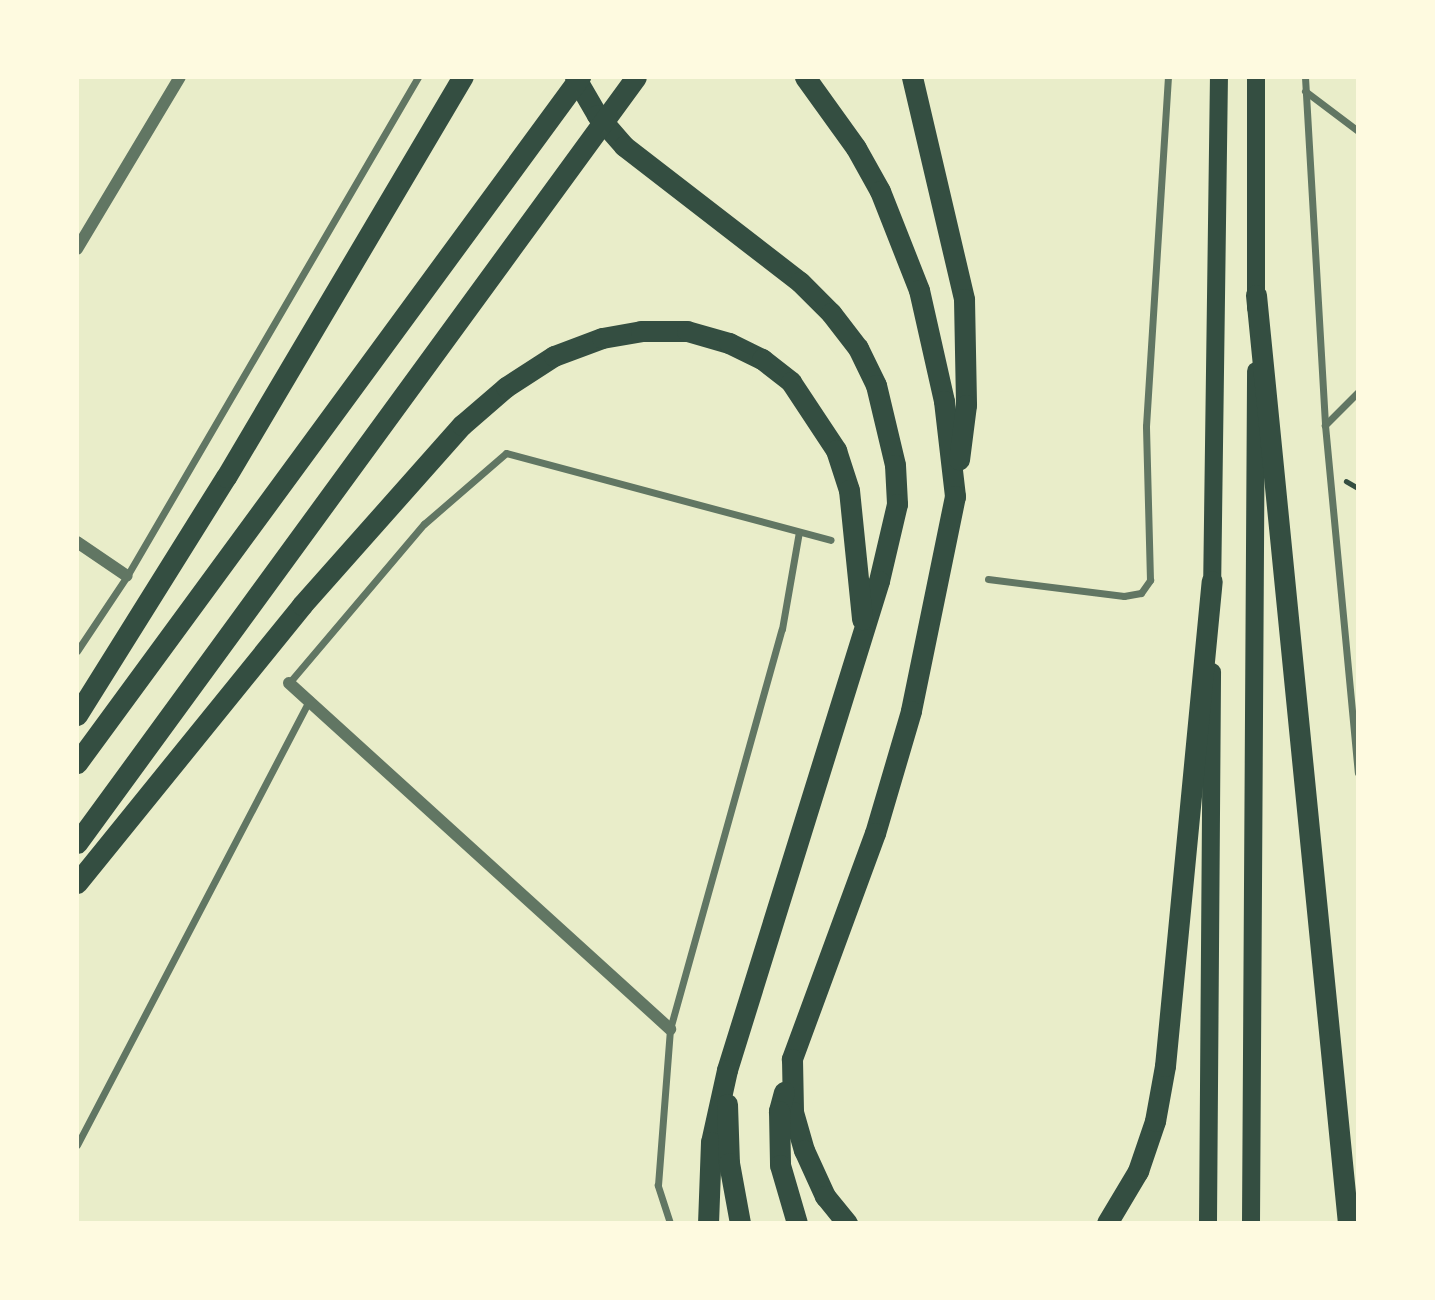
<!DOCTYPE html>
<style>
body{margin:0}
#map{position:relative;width:1435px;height:1300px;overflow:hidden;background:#e9edc9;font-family:Bitter,serif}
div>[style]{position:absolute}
.path>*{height:4.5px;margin:-2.25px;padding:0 2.25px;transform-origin:2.25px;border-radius:2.25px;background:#344e41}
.minor>*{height:7px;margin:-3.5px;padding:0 3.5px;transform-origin:3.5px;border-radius:3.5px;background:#617663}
.tertiary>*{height:12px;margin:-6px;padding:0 6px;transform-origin:6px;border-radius:6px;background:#617663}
.primary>*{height:18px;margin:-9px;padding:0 9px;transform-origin:9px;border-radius:9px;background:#344e41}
.motorway>*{height:21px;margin:-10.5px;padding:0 10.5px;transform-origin:10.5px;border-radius:10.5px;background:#344e41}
span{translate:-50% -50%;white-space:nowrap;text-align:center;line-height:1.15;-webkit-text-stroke:5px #fefae0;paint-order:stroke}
.frame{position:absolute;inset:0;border:79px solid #fefae0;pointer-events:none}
</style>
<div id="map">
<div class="path">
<i style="left:1346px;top:481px;width:14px;rotate:30deg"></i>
</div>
<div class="minor">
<i style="left:1305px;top:77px;width:349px;rotate:86.7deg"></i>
<i style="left:1305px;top:91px;width:66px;rotate:37deg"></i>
<i style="left:1358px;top:392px;width:47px;rotate:135deg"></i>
<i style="left:1325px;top:425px;width:349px;rotate:84.6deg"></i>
<i style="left:988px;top:579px;width:137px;rotate:7.1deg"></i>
<i style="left:1124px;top:596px;width:17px;rotate:-10deg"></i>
<i style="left:1141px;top:593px;width:16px;rotate:-55deg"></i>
<i style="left:1150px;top:580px;width:154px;rotate:-91.5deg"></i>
<i style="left:1146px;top:426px;width:350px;rotate:-86.4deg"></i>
<i style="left:77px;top:651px;width:90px;rotate:-56.3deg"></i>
<i style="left:127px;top:576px;width:578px;rotate:-59.75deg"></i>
<i style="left:289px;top:683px;width:209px;rotate:-49.7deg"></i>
<i style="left:424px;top:524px;width:108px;rotate:-40.9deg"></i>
<i style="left:506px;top:453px;width:336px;rotate:15deg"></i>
<i style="left:77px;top:1145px;width:503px;rotate:-62.42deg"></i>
<i style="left:670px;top:1223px;width:40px;rotate:-108deg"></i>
<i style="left:658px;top:1185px;width:156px;rotate:-85.6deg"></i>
<i style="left:670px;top:1029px;width:415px;rotate:-74.4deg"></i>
<i style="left:782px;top:629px;width:98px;rotate:-80.1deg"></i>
</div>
<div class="tertiary">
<i style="left:77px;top:249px;width:200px;rotate:-59.1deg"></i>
<i style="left:77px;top:542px;width:60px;rotate:34.2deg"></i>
<i style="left:289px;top:683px;width:515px;rotate:42.24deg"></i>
</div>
<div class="primary">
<i style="left:1256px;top:77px;width:231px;rotate:90deg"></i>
<i style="left:1212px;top:595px;width:518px;rotate:-89.23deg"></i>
<i style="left:1208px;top:1223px;width:551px;rotate:-89.58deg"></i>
<i style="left:1251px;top:1223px;width:852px;rotate:-89.66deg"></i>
</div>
<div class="motorway">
<i style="left:575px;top:77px;width:44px;rotate:59.9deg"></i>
<i style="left:597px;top:115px;width:41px;rotate:48.9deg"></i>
<i style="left:624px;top:146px;width:222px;rotate:37.7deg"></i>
<i style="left:800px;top:282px;width:44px;rotate:45deg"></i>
<i style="left:831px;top:313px;width:44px;rotate:52.4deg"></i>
<i style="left:858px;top:348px;width:41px;rotate:64.1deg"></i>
<i style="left:876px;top:385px;width:82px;rotate:76.6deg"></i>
<i style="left:895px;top:465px;width:39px;rotate:87deg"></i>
<i style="left:897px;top:504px;width:79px;rotate:103.2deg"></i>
<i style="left:879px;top:581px;width:512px;rotate:107.27deg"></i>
<i style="left:727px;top:1070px;width:74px;rotate:102.5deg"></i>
<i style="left:711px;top:1142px;width:81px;rotate:92.1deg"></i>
<i style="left:805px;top:77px;width:87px;rotate:54.3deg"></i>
<i style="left:856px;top:148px;width:49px;rotate:60.8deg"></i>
<i style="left:880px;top:191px;width:106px;rotate:68.5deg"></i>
<i style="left:919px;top:290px;width:114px;rotate:77.3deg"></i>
<i style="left:944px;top:401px;width:96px;rotate:83.4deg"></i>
<i style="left:955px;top:496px;width:219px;rotate:101.6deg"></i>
<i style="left:911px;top:711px;width:127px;rotate:106.4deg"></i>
<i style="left:875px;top:833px;width:241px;rotate:110.2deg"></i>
<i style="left:792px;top:1059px;width:53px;rotate:88.9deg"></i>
<i style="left:793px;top:1112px;width:40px;rotate:74deg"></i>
<i style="left:804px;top:1150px;width:51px;rotate:65.5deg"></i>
<i style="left:825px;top:1196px;width:35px;rotate:51deg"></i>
<i style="left:912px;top:77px;width:228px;rotate:76.8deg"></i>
<i style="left:964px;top:299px;width:106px;rotate:88.9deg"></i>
<i style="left:966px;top:405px;width:55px;rotate:97.3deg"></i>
<i style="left:1256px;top:295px;width:933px;rotate:84.34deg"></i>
<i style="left:77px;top:715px;width:281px;rotate:-58deg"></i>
<i style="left:226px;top:477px;width:465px;rotate:-59.4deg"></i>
<i style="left:77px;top:763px;width:851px;rotate:-53.75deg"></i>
<i style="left:77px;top:843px;width:948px;rotate:-53.88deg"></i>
<i style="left:77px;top:883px;width:358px;rotate:-51deg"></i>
<i style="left:302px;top:605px;width:241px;rotate:-48.4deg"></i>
<i style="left:462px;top:425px;width:58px;rotate:-40.8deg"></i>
<i style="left:506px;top:387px;width:57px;rotate:-32.9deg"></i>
<i style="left:554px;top:356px;width:51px;rotate:-20.6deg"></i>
<i style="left:602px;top:338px;width:40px;rotate:-10deg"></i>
<i style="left:641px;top:331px;width:46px"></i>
<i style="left:687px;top:331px;width:44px;rotate:15.9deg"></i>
<i style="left:729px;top:343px;width:37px;rotate:26deg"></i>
<i style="left:762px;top:359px;width:37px;rotate:38deg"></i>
<i style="left:791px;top:382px;width:82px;rotate:56.5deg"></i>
<i style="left:836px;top:450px;width:42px;rotate:72deg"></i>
<i style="left:849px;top:490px;width:130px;rotate:84.2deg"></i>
<i style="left:784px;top:1092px;width:20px;rotate:105deg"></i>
<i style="left:779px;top:1111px;width:54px;rotate:88.9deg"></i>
<i style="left:780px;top:1165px;width:60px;rotate:73.7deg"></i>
<i style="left:727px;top:1104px;width:59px;rotate:88.1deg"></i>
<i style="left:729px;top:1163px;width:61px;rotate:79.6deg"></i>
<i style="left:1107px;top:1223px;width:61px;rotate:-59.2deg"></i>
<i style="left:1138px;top:1171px;width:53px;rotate:-71.2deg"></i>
<i style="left:1155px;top:1121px;width:56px;rotate:-79.7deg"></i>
<i style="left:1165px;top:1066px;width:487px;rotate:-84.5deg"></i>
</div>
<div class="frame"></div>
</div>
